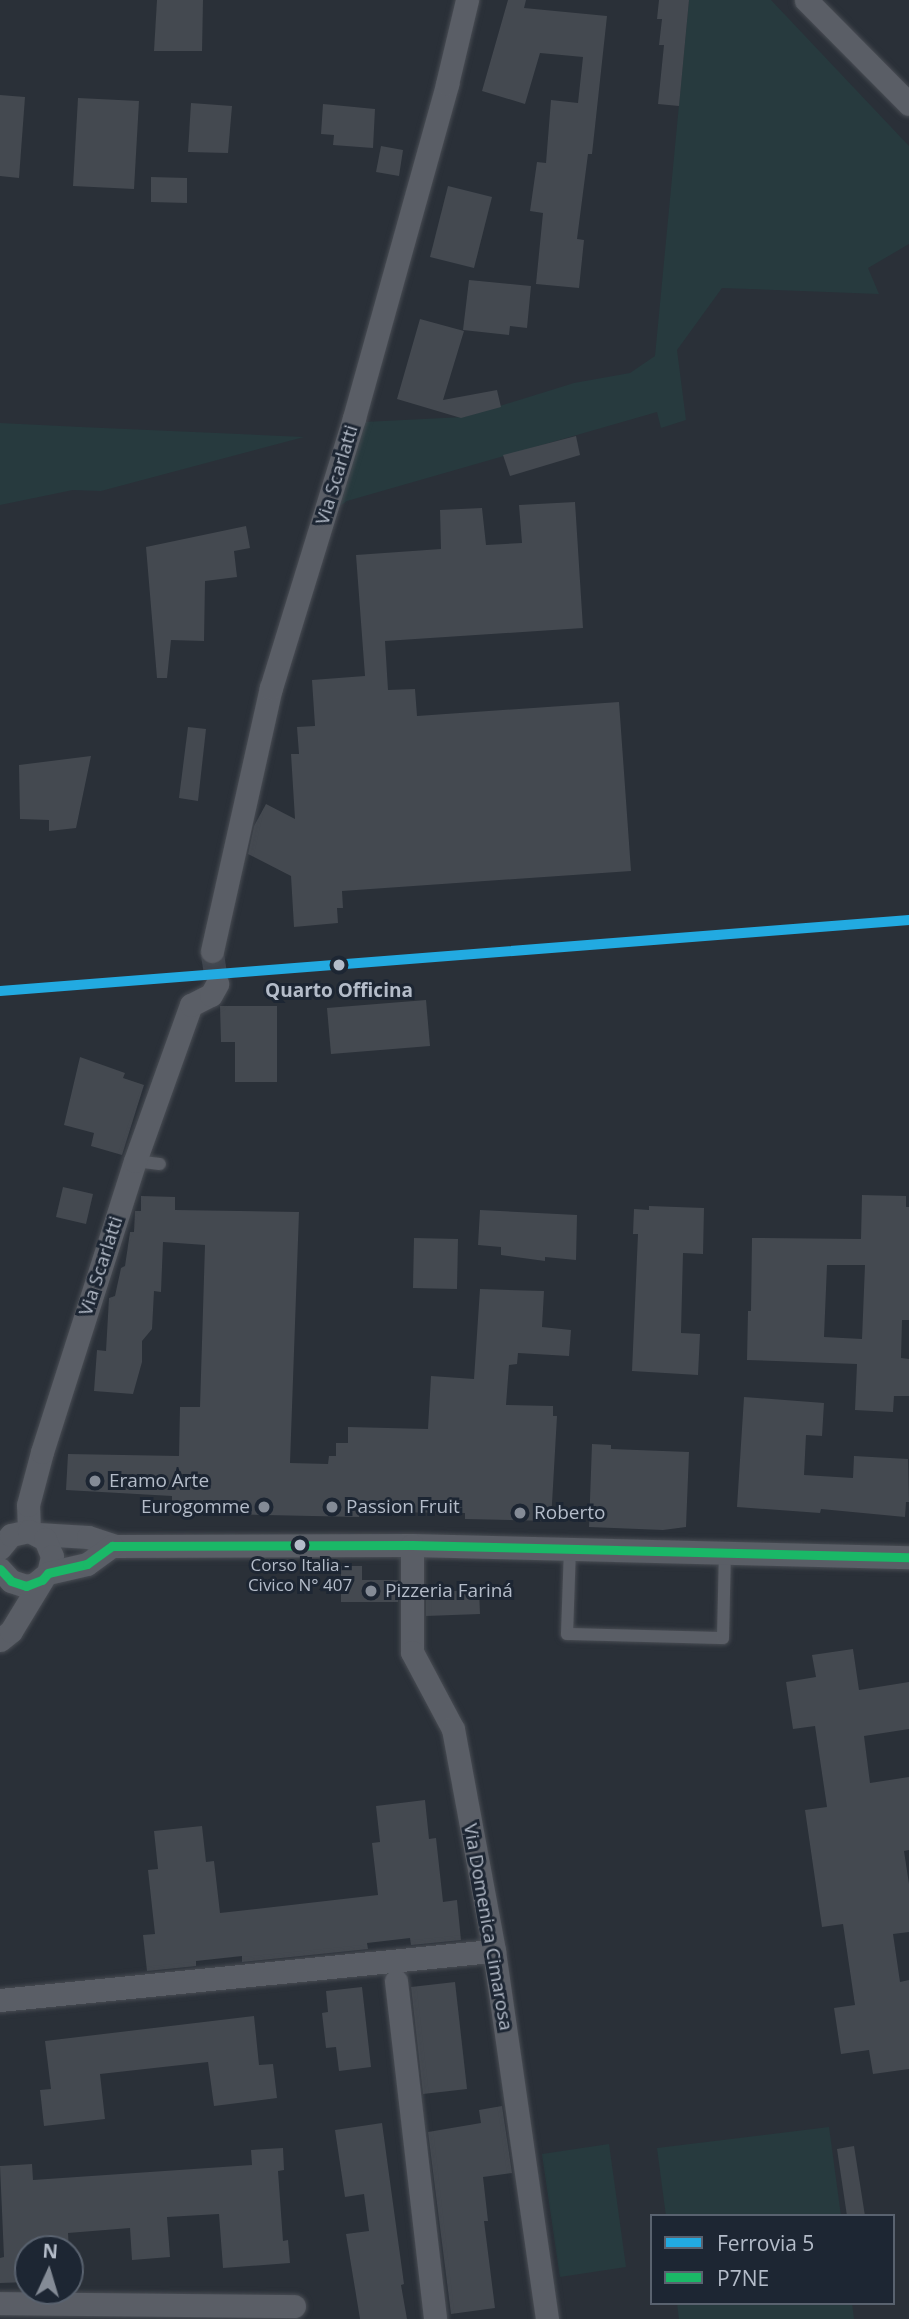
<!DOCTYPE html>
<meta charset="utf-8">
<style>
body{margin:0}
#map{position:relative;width:909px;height:2319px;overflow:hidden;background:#2a3038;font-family:"Open Sans",sans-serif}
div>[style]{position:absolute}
.green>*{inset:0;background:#273a3e}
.building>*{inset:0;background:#444950}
.minor-tunnel>*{height:23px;margin-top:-11.5px;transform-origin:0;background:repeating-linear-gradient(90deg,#3f454e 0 23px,transparent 0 34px)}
.roads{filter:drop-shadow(0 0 2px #484c53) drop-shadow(0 0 2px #484c53)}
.service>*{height:12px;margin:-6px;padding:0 6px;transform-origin:6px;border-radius:6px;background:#5a5e66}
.minor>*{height:23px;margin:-11.5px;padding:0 11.5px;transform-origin:11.5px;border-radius:11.5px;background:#5a5e66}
.bus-1>*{height:9px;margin:-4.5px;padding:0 4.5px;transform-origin:4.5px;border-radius:4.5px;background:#1ab867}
.rail-1>*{height:10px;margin:-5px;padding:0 5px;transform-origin:5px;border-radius:5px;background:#22aae1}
.dots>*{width:19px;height:19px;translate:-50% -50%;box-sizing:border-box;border:4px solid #1d2633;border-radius:50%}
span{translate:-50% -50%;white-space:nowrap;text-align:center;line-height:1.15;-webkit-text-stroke:6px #1d2633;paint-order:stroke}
.bus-label{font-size:17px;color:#b4bcc9}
.street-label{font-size:19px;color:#b4bcc9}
.stop-label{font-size:19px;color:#b4bcc9;font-weight:700}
.poi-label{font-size:19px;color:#b4bcc9}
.left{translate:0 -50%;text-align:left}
.right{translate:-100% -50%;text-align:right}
.legend{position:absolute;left:650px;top:2214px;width:245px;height:91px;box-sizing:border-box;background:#1d2633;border:2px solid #59626f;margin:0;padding:9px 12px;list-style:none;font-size:21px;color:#b4bcc9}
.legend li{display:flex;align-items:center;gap:14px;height:35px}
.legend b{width:35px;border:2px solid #59626f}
.north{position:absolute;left:14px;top:2235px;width:70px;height:70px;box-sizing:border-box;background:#1d2633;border:2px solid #59626f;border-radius:50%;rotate:4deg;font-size:19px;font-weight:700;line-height:28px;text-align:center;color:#b4bcc9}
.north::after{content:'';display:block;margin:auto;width:24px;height:32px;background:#848b96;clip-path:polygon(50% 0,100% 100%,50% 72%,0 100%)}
</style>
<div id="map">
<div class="green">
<i style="clip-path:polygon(689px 0,771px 0,909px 146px,909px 244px,868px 268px,879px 294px,722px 288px,677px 350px,686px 420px,661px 428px,657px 412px,347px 501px,333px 511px,364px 422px,464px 417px,574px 383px,630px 373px,655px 356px)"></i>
<i style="clip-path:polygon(0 423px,81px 427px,304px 437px,101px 491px,73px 490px,0 505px)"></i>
<i style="clip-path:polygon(829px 2127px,841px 2216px,666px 2216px,657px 2148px)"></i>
<i style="clip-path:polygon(609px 2144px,626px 2267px,560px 2277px,542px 2154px)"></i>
<i style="clip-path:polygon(677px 2303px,852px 2303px,854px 2319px,679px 2319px)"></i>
</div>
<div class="building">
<i style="clip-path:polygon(157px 0,203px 0,202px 51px,154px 51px)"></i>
<i style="clip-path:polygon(508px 0,526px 0,524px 8px,607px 16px,592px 154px,588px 154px,577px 239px,584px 240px,579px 288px,536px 284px,543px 213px,530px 211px,537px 162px,546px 163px,551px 100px,578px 103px,583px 57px,540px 53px,525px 104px,482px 91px)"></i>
<i style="clip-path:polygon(659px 0,689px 0,679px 106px,658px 104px,664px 45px,659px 45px,662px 19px,657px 19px)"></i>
<i style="clip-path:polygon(0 95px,25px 97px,19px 178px,0 176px)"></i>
<i style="clip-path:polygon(78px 98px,139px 101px,134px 189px,73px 186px)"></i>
<i style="clip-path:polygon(191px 103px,232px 106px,228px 153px,188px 152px)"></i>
<i style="clip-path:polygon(323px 104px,375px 109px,373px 148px,333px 145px,334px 135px,321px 134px)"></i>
<i style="clip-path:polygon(381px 146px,403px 150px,399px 176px,376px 172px)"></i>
<i style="clip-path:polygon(151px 177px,187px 178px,187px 203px,151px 202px)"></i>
<i style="clip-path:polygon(448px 186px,492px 197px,474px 268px,430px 257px)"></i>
<i style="clip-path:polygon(469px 280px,531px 286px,527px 328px,510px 326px,509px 335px,463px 330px)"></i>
<i style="clip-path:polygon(420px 319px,464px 331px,443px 400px,497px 390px,501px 407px,461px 418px,397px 399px)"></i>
<i style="clip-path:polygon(576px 436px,580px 455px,510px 476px,503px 455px)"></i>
<i style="clip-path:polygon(575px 502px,583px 628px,385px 641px,388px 690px,415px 689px,417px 716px,619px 702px,631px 871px,342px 891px,343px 908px,337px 908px,338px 923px,294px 927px,291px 876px,248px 854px,254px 826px,266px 804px,295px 819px,291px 754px,299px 754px,297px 727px,315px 726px,312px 680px,365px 676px,356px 555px,441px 549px,440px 510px,482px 508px,486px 545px,522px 543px,519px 505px)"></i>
<i style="clip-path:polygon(246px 526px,250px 548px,234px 551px,237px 577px,205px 581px,204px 641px,171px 640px,167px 678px,157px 678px,146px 547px)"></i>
<i style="clip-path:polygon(188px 727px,206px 729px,198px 801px,179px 798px)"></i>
<i style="clip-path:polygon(91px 756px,76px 828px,49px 831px,49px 820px,20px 819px,19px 765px)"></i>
<i style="clip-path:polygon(426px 1000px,430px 1046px,331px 1054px,327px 1008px)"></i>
<i style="clip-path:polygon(220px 1006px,277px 1006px,277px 1082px,235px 1082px,235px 1042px,221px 1042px)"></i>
<i style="clip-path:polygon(80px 1057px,125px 1073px,123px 1078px,144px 1085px,122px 1155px,91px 1146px,94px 1133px,64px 1125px)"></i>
<i style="clip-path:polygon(63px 1187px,93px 1194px,86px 1224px,56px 1217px)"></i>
<i style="clip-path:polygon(evenodd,862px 1195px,906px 1196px,906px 1207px,909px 1207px,909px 1320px,902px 1320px,901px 1358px,909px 1359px,909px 1396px,894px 1396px,893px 1412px,855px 1410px,857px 1364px,747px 1360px,748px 1311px,751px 1311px,752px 1238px,861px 1239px,862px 1195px,827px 1265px,865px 1265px,862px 1339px,824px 1337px,827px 1265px)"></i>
<i style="clip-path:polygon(141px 1196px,175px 1197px,175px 1210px,299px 1212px,290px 1463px,328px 1464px,329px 1456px,336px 1456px,336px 1443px,348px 1443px,348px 1427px,428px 1429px,431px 1376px,474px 1379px,480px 1289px,544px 1291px,542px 1327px,571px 1330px,569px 1356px,518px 1353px,517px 1364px,509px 1365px,506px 1405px,553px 1406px,553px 1416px,557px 1416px,551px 1521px,465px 1519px,465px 1513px,360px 1512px,359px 1517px,172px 1513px,172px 1496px,66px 1490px,68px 1454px,179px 1456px,180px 1407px,200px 1407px,205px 1245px,163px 1242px,161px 1292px,154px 1291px,152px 1329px,142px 1341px,142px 1362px,133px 1394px,94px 1391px,97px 1350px,106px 1351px,109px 1298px,115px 1296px,121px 1268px,125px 1266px,130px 1232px,134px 1232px,135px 1211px,141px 1211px)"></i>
<i style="clip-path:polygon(649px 1206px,704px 1208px,703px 1254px,683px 1253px,681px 1333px,700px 1334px,698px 1375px,632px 1371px,638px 1234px,633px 1234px,634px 1209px,649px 1210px)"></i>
<i style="clip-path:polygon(480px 1210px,577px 1215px,576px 1260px,545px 1257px,545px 1261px,501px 1255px,501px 1247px,478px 1245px)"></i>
<i style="clip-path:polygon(414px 1238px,458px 1239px,457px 1289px,413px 1288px)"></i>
<i style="clip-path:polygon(744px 1397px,824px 1403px,822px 1436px,806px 1435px,804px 1475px,853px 1478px,854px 1456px,908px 1459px,909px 1502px,906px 1502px,905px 1517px,821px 1509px,820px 1513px,737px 1507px)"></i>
<i style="clip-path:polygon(592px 1444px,611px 1445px,611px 1449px,689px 1452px,686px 1527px,663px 1530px,589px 1527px)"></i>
<i style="clip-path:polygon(341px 1566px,362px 1566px,362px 1580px,398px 1580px,398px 1602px,341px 1602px)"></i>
<i style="clip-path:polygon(479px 1590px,480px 1614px,426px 1616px,426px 1592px)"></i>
<i style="clip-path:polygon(853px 1649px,859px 1690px,909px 1682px,909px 1729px,864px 1736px,870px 1783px,909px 1777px,909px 1850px,904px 1851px,909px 1884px,909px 1932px,893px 1934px,900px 1982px,909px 1980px,909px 2069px,873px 2074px,869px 2050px,841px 2054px,834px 2008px,855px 2005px,843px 1924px,822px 1927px,805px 1810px,827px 1807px,815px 1726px,793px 1729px,786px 1682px,816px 1677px,812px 1655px)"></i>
<i style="clip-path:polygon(425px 1800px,429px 1839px,436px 1838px,443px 1902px,457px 1900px,461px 1940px,411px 1945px,410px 1938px,367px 1943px,368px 1949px,242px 1962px,242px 1956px,196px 1961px,196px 1966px,147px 1971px,143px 1935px,155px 1934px,148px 1870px,158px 1869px,154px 1831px,202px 1826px,206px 1862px,214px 1861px,220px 1913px,378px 1895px,372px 1843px,380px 1842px,376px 1806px)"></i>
<i style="clip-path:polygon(455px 1982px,467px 2089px,423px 2094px,411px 1987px)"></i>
<i style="clip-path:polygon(362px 1987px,371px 2067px,339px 2071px,336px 2047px,326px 2048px,322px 2013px,328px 2012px,326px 1991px)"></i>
<i style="clip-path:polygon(254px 2016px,259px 2065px,273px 2064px,277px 2098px,214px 2106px,208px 2062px,100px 2074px,105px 2119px,44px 2126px,40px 2090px,51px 2089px,45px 2041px)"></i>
<i style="clip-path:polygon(502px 2106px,512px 2173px,483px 2177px,488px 2221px,484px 2221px,495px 2308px,451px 2314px,428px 2132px,481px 2123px,479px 2110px)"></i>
<i style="clip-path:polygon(382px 2123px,404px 2284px,401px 2285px,407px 2319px,360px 2319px,346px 2234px,369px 2231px,364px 2194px,345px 2197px,335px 2130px)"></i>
<i style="clip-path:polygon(854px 2146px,865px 2216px,847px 2216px,837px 2149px)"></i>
<i style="clip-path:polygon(283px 2148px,284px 2170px,278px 2171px,283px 2241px,288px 2240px,290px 2263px,223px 2268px,219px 2214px,167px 2217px,170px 2257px,132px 2260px,130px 2228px,68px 2233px,69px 2249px,28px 2249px,28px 2282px,0 2283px,0 2258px,4px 2257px,0 2166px,32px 2164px,33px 2180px,252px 2165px,251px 2150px)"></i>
</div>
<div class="minor-tunnel">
<i style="left:212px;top:951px;width:33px;rotate:81deg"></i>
</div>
<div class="roads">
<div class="service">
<i style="left:135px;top:1161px;width:25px;rotate:7deg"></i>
<i style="left:570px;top:1548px;width:86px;rotate:92deg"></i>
<i style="left:567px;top:1634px;width:156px;rotate:1.5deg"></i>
<i style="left:723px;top:1638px;width:86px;rotate:-88.7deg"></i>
</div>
<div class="minor">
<i style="left:806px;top:0;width:146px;rotate:45.3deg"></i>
<i style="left:212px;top:951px;width:270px;rotate:-77.4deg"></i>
<i style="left:271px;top:688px;width:282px;rotate:-72.9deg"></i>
<i style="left:354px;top:418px;width:347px;rotate:-74.4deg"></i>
<i style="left:447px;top:84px;width:86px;rotate:-76.6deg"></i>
<i style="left:29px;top:1531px;width:26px;rotate:-92deg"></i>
<i style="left:28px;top:1505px;width:55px;rotate:-75.2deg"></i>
<i style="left:42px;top:1452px;width:305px;rotate:-72.3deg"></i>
<i style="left:135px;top:1161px;width:166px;rotate:-70.3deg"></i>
<i style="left:191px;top:1005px;width:22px;rotate:-27deg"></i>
<i style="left:211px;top:995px;width:13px;rotate:-61deg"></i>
<i style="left:38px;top:1534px;width:50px;rotate:3.4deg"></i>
<i style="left:88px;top:1537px;width:28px;rotate:18deg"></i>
<i style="left:115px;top:1546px;width:297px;rotate:-0.2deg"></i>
<i style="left:412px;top:1545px;width:497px;rotate:1.4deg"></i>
<i style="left:412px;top:1545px;width:107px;rotate:90deg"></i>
<i style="left:412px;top:1652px;width:87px;rotate:62deg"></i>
<i style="left:453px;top:1729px;width:226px;rotate:79.5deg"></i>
<i style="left:494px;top:1951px;width:372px;rotate:81.8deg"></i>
<i style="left:0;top:1548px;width:17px;rotate:-50deg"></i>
<i style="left:11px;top:1535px;width:18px;rotate:-13deg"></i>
<i style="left:29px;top:1531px;width:18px;rotate:27deg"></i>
<i style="left:45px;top:1539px;width:18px;rotate:68deg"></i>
<i style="left:52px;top:1556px;width:17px;rotate:103deg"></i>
<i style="left:48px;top:1573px;width:17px;rotate:140deg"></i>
<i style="left:35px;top:1584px;width:9px;rotate:167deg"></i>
<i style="left:26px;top:1586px;width:16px;rotate:-162deg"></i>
<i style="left:11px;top:1581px;width:16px;rotate:-133deg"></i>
<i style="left:48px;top:1573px;width:40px;rotate:-13deg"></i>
<i style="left:87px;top:1564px;width:31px;rotate:-36deg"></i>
<i style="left:0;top:1640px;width:14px;rotate:-39deg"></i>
<i style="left:11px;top:1631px;width:60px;rotate:-58.7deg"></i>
<i style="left:396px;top:1981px;width:340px;rotate:83.4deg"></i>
<i style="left:0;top:2000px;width:496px;rotate:-5.7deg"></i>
<i style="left:0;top:2303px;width:294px;rotate:0.6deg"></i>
</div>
</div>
<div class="bus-1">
<i style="left:0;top:1569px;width:16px;rotate:47deg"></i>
<i style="left:11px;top:1581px;width:16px;rotate:18deg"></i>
<i style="left:26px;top:1586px;width:17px;rotate:-21deg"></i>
<i style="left:42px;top:1580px;width:9px;rotate:-49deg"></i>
<i style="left:48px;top:1573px;width:40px;rotate:-13deg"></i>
<i style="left:87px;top:1564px;width:31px;rotate:-36deg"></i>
<i style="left:112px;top:1546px;width:300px;rotate:-0.2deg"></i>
<i style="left:412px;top:1545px;width:497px;rotate:1.4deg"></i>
</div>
<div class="rail-1">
<i style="left:0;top:991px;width:912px;rotate:-4.47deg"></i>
</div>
<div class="dots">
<i style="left:339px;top:965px;background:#b4bcc9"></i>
<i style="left:95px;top:1481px;background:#848b96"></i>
<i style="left:264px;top:1507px;background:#848b96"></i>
<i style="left:332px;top:1507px;background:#848b96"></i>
<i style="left:520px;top:1513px;background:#848b96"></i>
<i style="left:300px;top:1545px;background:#b4bcc9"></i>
<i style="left:371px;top:1591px;background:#848b96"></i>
</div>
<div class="bus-label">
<span style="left:300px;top:1575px">Corso Italia -<br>Civico N° 407</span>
</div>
<div class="street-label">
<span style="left:337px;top:475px;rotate:-73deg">Via Scarlatti</span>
<span style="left:101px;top:1266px;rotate:-72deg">Via Scarlatti</span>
<span style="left:488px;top:1927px;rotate:80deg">Via Domenica Cimarosa</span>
</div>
<div class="stop-label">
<span style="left:339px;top:991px">Quarto Officina</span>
</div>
<div class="poi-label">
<span class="left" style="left:109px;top:1481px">Eramo Arte</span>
<span class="right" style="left:250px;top:1507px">Eurogomme</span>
<span class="left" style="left:346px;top:1507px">Passion Fruit</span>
<span class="left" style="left:534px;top:1513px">Roberto</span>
<span class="left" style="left:385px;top:1591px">Pizzeria Fariná</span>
</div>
<ul class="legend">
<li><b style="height:9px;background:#22aae1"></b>Ferrovia 5</li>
<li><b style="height:9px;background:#1ab867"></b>P7NE</li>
</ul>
<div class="north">N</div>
</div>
